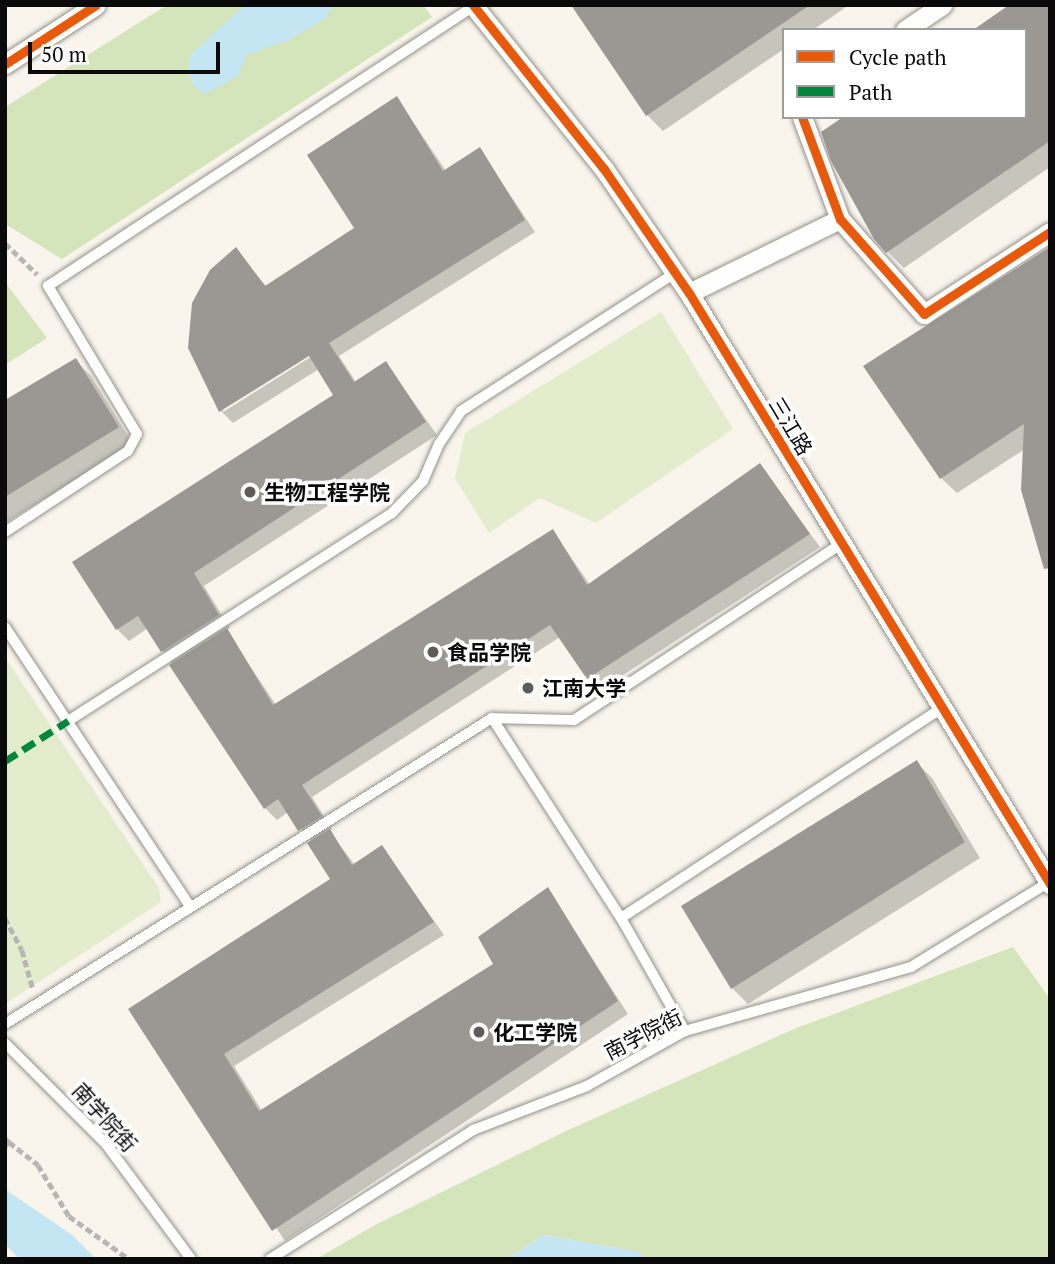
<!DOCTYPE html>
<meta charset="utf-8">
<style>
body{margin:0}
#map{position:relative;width:1055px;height:1264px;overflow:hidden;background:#f9f5ec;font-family:"PT Serif","Noto Sans SC",serif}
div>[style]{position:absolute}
.green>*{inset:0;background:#e3edcd}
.forest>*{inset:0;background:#d4e4bb}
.water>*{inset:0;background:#c4e5f2}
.shadow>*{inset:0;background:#0003}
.building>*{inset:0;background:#9b9893}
.path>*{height:4.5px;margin-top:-2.25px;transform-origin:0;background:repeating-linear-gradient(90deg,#b7b6b5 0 7px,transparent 0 10.5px)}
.roads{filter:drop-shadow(0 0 2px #92908c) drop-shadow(0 0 2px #92908c)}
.lane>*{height:10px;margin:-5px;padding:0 5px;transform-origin:5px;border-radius:5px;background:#fefefc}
.street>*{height:19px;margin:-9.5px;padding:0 9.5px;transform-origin:9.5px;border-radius:9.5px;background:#fefefc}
.quiet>*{height:7px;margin-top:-3.5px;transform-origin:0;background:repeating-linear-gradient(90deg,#00873e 0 14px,transparent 0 21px)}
.cycleway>*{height:9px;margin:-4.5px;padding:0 4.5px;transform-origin:4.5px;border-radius:4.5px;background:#e8590c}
.dots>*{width:19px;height:19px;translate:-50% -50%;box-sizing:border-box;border:4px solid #fff;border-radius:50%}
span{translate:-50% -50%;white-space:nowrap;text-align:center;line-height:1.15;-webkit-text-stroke:7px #fff;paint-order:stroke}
.street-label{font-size:21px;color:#0a0a0a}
.poi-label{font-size:21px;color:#0a0a0a;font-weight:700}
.left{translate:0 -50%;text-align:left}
.frame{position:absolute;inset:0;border:7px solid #0a0a0a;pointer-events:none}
.legend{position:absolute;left:782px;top:28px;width:245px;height:91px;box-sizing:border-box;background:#fff;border:2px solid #9d9d9d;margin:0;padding:9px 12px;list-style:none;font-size:21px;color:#0a0a0a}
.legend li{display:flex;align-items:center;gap:14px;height:35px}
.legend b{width:35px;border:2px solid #9d9d9d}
.scale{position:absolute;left:28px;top:42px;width:192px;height:32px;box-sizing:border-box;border:4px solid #0a0a0a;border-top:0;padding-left:9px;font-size:21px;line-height:24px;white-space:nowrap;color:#0a0a0a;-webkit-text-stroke:5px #fff;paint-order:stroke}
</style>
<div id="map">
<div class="green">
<i style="clip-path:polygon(661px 312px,733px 429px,596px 523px,540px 498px,489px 533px,455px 478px,465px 433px)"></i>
<i style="clip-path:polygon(5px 657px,159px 888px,161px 902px,5px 1004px)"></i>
</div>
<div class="forest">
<i style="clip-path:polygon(167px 5px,423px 5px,432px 17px,62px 259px,5px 224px,5px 107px)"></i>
<i style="clip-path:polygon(5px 282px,47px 338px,5px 365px)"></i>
<i style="clip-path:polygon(1013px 947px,1050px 999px,1050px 1259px,644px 1259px,638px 1252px,544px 1235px,506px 1259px,316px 1259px,377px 1224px,566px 1131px,794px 1029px)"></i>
</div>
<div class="water">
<i style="clip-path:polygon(245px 5px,335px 5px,326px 18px,289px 40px,246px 55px,238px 76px,205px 94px,193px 85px,188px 69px,191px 54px)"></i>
<i style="clip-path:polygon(5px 1189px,72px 1235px,96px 1259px,19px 1259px,5px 1244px)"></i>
<i style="clip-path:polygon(544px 1235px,639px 1252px,644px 1259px,506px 1259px)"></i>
</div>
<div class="shadow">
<i style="clip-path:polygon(573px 5px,849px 5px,813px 30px,784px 30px,784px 49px,663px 131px,647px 115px)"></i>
<i style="clip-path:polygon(1050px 5px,1050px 167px,904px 268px,888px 252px,1025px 117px)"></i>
<i style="clip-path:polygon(evenodd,397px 98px,446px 171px,480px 150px,535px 232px,339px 356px,356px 382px,386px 363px,437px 435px,204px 586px,230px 628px,226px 630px,276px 705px,553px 531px,590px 585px,760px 465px,820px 547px,600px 690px,560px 637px,312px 797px,332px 829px,329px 831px,355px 865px,382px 847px,444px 935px,234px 1066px,262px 1111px,496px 964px,548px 890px,628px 1014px,285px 1241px,131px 1010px,332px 880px,312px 842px,288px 812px,277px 820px,265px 808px,148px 628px,129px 641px,117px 629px,336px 395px,319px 369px,233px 423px,221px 411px,235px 250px,267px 287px,357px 229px,397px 98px,315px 350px,317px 353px,223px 412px,223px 408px,315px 350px)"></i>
<i style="clip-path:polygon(1050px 247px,1050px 559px,1025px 449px,957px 493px,941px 478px,866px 366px)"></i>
<i style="clip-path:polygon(75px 360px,91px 376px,133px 444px,5px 523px,5px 402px)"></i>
<i style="clip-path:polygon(916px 762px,932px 778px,980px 858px,748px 1004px,732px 988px)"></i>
</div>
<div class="building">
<i style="clip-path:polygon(571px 5px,810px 5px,646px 116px)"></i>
<i style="clip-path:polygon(1009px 5px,1050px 5px,1050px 141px,886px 253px,874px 239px,831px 161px,821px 132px,843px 117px,1025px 117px,1025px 30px,973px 30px)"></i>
<i style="clip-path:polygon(397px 96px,443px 171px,480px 147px,525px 220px,329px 343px,354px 382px,386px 361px,426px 422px,194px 573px,219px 615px,161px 652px,138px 616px,116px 630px,72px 562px,333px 395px,309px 356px,219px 412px,188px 348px,192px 303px,210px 270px,236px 247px,265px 286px,354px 228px,307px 155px)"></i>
<i style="clip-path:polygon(1050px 247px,1050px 568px,1044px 569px,1021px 490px,1024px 424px,940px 479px,863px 366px)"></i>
<i style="clip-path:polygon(76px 358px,119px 427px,5px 497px,5px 400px)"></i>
<i style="clip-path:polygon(760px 463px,810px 534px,587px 679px,550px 625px,302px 785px,322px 816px,298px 831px,278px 799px,264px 809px,169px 665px,227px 628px,273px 705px,553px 529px,587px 585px)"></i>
<i style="clip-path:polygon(917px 760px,965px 842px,731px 989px,681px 906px)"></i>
<i style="clip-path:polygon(330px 829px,352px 865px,382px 845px,434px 922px,224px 1054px,259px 1111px,493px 964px,478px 937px,548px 887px,618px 1001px,272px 1231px,128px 1009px,330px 879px,307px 843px)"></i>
</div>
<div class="path">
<i style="left:5px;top:243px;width:45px;rotate:44.1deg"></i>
<i style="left:5px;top:918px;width:36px;rotate:62deg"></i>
<i style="left:22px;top:950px;width:41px;rotate:74.2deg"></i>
<i style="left:5px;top:1138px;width:6px;rotate:45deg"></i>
<i style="left:9px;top:1142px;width:6px;rotate:129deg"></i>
<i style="left:9px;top:1142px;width:37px;rotate:38deg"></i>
<i style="left:38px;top:1165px;width:60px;rotate:58.7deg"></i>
<i style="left:69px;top:1216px;width:74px;rotate:35.6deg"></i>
</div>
<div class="roads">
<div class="lane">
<i style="left:5px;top:532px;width:147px;rotate:-33.4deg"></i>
<i style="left:128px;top:451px;width:19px;rotate:-62deg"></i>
<i style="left:137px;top:434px;width:173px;rotate:-121deg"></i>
<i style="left:48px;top:286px;width:510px;rotate:-33.32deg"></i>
<i style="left:5px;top:627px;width:336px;rotate:56.5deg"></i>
<i style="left:492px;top:718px;width:238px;rotate:57.2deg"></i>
<i style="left:621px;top:918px;width:130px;rotate:60.5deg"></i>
<i style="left:68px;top:721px;width:384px;rotate:-32.7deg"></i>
<i style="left:391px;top:514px;width:46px;rotate:-45.9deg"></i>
<i style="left:423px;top:481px;width:40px;rotate:-66.6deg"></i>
<i style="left:439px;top:444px;width:40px;rotate:-56deg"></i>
<i style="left:461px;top:411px;width:255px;rotate:-32.8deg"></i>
<i style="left:621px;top:918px;width:384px;rotate:-33.2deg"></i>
<i style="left:5px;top:1024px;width:575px;rotate:-32.14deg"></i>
<i style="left:492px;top:718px;width:82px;rotate:1.4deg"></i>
<i style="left:574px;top:720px;width:321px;rotate:-33.4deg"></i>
<i style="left:5px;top:1043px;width:143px;rotate:45deg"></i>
<i style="left:106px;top:1144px;width:143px;rotate:53.5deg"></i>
<i style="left:270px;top:1259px;width:241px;rotate:-32.4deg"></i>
<i style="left:473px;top:1130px;width:122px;rotate:-21.1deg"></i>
<i style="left:587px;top:1086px;width:112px;rotate:-29.3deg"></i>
<i style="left:685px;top:1031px;width:235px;rotate:-15.8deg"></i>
<i style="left:911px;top:967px;width:162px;rotate:-31.6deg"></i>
</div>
<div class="street">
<i style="left:473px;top:5px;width:210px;rotate:51.4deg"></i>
<i style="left:604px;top:169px;width:150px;rotate:55.6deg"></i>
<i style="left:689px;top:293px;width:693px;rotate:58.58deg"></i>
<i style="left:905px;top:30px;width:45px;rotate:-34deg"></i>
<i style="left:5px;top:64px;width:108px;rotate:-33deg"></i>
<i style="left:802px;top:117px;width:109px;rotate:69.6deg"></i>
<i style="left:840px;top:219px;width:127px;rotate:48.5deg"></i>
<i style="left:924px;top:314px;width:150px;rotate:-33.1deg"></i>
<i style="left:689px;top:293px;width:168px;rotate:-26.1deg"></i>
</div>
</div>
<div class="quiet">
<i style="left:5px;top:761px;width:75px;rotate:-32.4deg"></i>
</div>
<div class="cycleway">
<i style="left:473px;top:5px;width:210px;rotate:51.4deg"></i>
<i style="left:604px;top:169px;width:150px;rotate:55.6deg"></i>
<i style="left:689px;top:293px;width:693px;rotate:58.58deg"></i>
<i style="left:5px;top:64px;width:108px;rotate:-33deg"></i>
<i style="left:802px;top:117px;width:109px;rotate:69.6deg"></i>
<i style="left:840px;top:219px;width:127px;rotate:48.5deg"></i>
<i style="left:924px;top:314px;width:150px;rotate:-33.1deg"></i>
</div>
<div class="dots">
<i style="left:250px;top:492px;background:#5e5c59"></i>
<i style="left:433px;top:652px;background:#5e5c59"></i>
<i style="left:528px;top:688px;background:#5e5c59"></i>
<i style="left:479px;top:1032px;background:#5e5c59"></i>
</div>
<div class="street-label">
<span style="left:791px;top:426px;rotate:59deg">三江路</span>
<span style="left:643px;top:1034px;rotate:-27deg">南学院街</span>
<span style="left:105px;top:1117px;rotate:48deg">南学院街</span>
</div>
<div class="poi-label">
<span class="left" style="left:264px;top:492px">生物工程学院</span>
<span class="left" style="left:447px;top:652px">食品学院</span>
<span class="left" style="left:542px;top:688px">江南大学</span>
<span class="left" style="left:493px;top:1032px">化工学院</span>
</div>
<div class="frame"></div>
<ul class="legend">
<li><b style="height:9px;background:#e8590c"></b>Cycle path</li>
<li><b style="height:9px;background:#00873e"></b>Path</li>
</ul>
<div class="scale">50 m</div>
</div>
